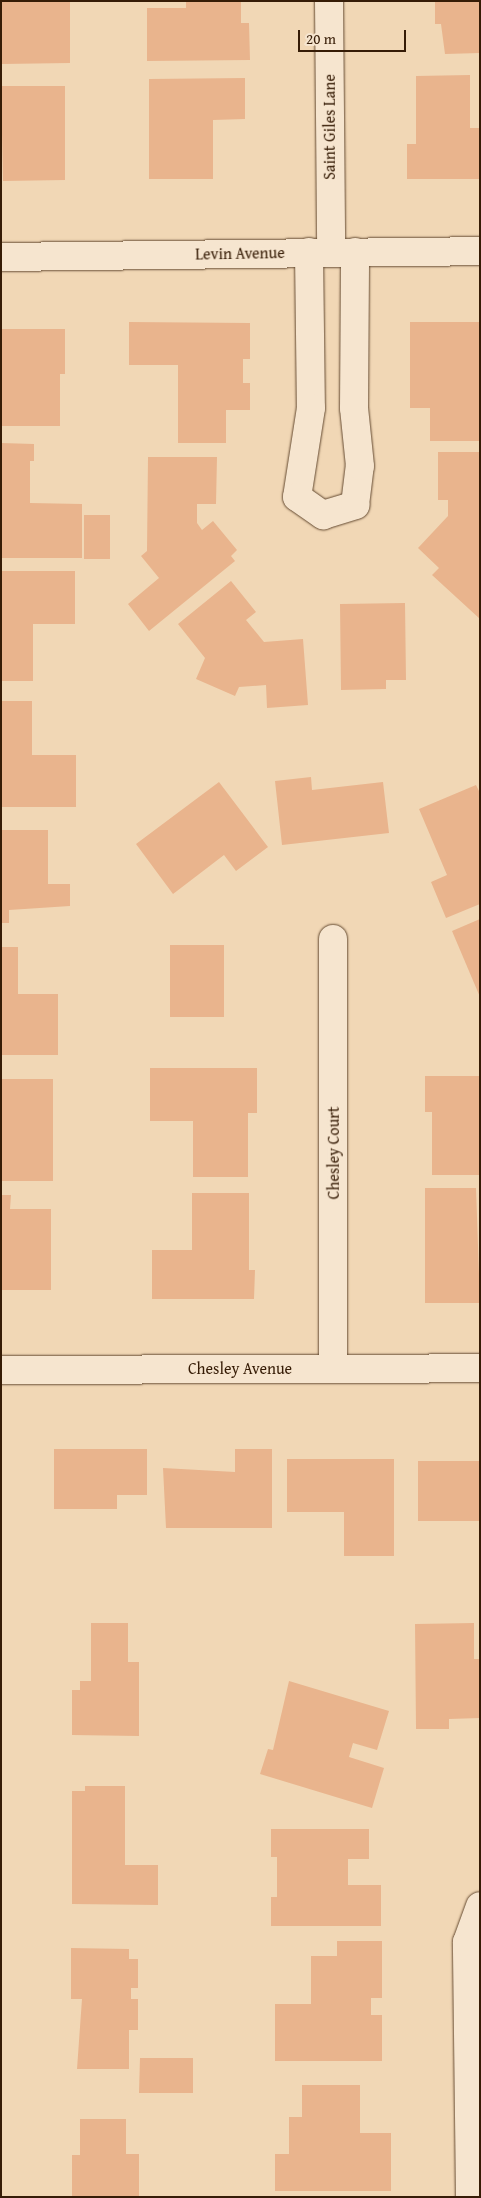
<!DOCTYPE html>
<style>
body{margin:0}
#map{position:relative;width:481px;height:2198px;overflow:hidden;background:#f1d7b5;font-family:"Gentium Book Plus",serif}
div>[style]{position:absolute}
.building>*{inset:0;background:#e9b48d}
.roads{filter:drop-shadow(0 0 1px #654b32) drop-shadow(0 0 1px #654b32)}
.street>*{height:28px;margin:-14px;padding:0 14px;transform-origin:14px;border-radius:14px;background:#f6e5cf}
.secondary>*{height:28px;margin:-14px;padding:0 14px;transform-origin:14px;border-radius:14px;background:#f6e5cf}
span{translate:-50% -50%;white-space:nowrap;text-align:center;line-height:1.15;-webkit-text-stroke:4.5px #f6e5cf;paint-order:stroke}
.street-label{font-size:16px;color:#361c06}
.frame{position:absolute;inset:0;border:2px solid #361c06;pointer-events:none}
.scale{position:absolute;left:298px;top:30px;width:108px;height:22px;box-sizing:border-box;border:2px solid #361c06;border-top:0;padding-left:6px;font-size:15px;line-height:18px;white-space:nowrap;color:#361c06;-webkit-text-stroke:4px #f6e5cf;paint-order:stroke}
</style>
<div id="map">
<div class="building">
<i style="clip-path:polygon(2px 1px,70px 1px,70px 63px,2px 64px)"></i>
<i style="clip-path:polygon(186px 1px,241px 1px,241px 23px,249px 23px,250px 60px,147px 61px,147px 8px,186px 8px)"></i>
<i style="clip-path:polygon(435px 1px,480px 1px,480px 53px,445px 54px,441px 24px,435px 24px)"></i>
<i style="clip-path:polygon(470px 75px,470px 128px,480px 128px,480px 179px,407px 179px,407px 144px,416px 144px,416px 76px)"></i>
<i style="clip-path:polygon(245px 78px,245px 119px,213px 120px,213px 179px,149px 179px,149px 79px)"></i>
<i style="clip-path:polygon(1px 86px,65px 86px,65px 180px,3px 181px)"></i>
<i style="clip-path:polygon(129px 322px,250px 323px,250px 359px,243px 359px,243px 383px,250px 383px,250px 410px,226px 410px,226px 443px,178px 443px,178px 365px,129px 365px)"></i>
<i style="clip-path:polygon(410px 322px,480px 322px,480px 441px,430px 441px,430px 408px,410px 408px)"></i>
<i style="clip-path:polygon(1px 329px,65px 329px,65px 374px,60px 374px,60px 426px,1px 426px)"></i>
<i style="clip-path:polygon(1px 443px,34px 444px,34px 461px,30px 461px,30px 503px,82px 504px,82px 558px,1px 558px)"></i>
<i style="clip-path:polygon(438px 452px,480px 452px,480px 619px,432px 575px,439px 568px,418px 548px,448px 516px,448px 500px,438px 500px)"></i>
<i style="clip-path:polygon(148px 457px,217px 457px,216px 504px,197px 504px,197px 523px,202px 530px,213px 521px,237px 550px,231px 556px,235px 561px,149px 631px,128px 604px,159px 578px,141px 556px,147px 551px)"></i>
<i style="clip-path:polygon(84px 515px,110px 515px,110px 559px,84px 559px)"></i>
<i style="clip-path:polygon(1px 571px,75px 571px,75px 624px,33px 624px,33px 681px,1px 681px)"></i>
<i style="clip-path:polygon(231px 581px,256px 612px,246px 620px,264px 642px,303px 639px,308px 705px,267px 708px,266px 685px,239px 687px,235px 696px,196px 679px,205px 658px,178px 624px)"></i>
<i style="clip-path:polygon(405px 603px,406px 680px,386px 680px,386px 689px,341px 690px,340px 604px)"></i>
<i style="clip-path:polygon(1px 701px,32px 701px,32px 755px,76px 755px,76px 807px,1px 807px)"></i>
<i style="clip-path:polygon(311px 777px,312px 790px,383px 782px,389px 833px,282px 845px,275px 781px)"></i>
<i style="clip-path:polygon(219px 782px,268px 847px,236px 871px,224px 855px,173px 894px,136px 844px)"></i>
<i style="clip-path:polygon(476px 785px,480px 793px,480px 904px,446px 918px,431px 882px,447px 875px,419px 809px)"></i>
<i style="clip-path:polygon(1px 830px,48px 830px,48px 884px,70px 884px,70px 906px,9px 910px,9px 923px,1px 923px)"></i>
<i style="clip-path:polygon(480px 919px,480px 997px,452px 931px)"></i>
<i style="clip-path:polygon(170px 945px,224px 945px,224px 1017px,170px 1017px)"></i>
<i style="clip-path:polygon(1px 947px,18px 947px,18px 994px,58px 994px,58px 1055px,1px 1055px)"></i>
<i style="clip-path:polygon(150px 1068px,257px 1068px,257px 1113px,248px 1113px,248px 1177px,193px 1177px,193px 1121px,150px 1121px)"></i>
<i style="clip-path:polygon(425px 1076px,480px 1076px,480px 1175px,432px 1175px,432px 1112px,425px 1112px)"></i>
<i style="clip-path:polygon(1px 1079px,53px 1079px,53px 1181px,1px 1181px)"></i>
<i style="clip-path:polygon(425px 1188px,476px 1188px,480px 1303px,425px 1303px)"></i>
<i style="clip-path:polygon(192px 1193px,249px 1193px,249px 1270px,255px 1270px,254px 1299px,152px 1299px,152px 1250px,192px 1250px)"></i>
<i style="clip-path:polygon(1px 1195px,11px 1195px,10px 1209px,51px 1209px,51px 1290px,2px 1290px)"></i>
<i style="clip-path:polygon(54px 1449px,147px 1449px,147px 1495px,117px 1495px,117px 1509px,54px 1509px)"></i>
<i style="clip-path:polygon(235px 1449px,272px 1449px,272px 1528px,166px 1528px,163px 1468px,235px 1472px)"></i>
<i style="clip-path:polygon(287px 1459px,394px 1459px,394px 1556px,344px 1556px,344px 1512px,287px 1512px)"></i>
<i style="clip-path:polygon(418px 1461px,480px 1461px,480px 1521px,418px 1521px)"></i>
<i style="clip-path:polygon(91px 1623px,128px 1623px,128px 1662px,139px 1662px,139px 1736px,72px 1735px,72px 1690px,80px 1690px,80px 1681px,91px 1681px)"></i>
<i style="clip-path:polygon(474px 1623px,474px 1659px,480px 1659px,480px 1718px,449px 1719px,449px 1729px,416px 1729px,415px 1624px)"></i>
<i style="clip-path:polygon(289px 1681px,389px 1711px,377px 1750px,353px 1743px,349px 1757px,384px 1768px,372px 1808px,260px 1774px,268px 1749px,273px 1750px)"></i>
<i style="clip-path:polygon(85px 1786px,125px 1786px,125px 1865px,158px 1865px,158px 1905px,72px 1904px,72px 1791px,85px 1791px)"></i>
<i style="clip-path:polygon(271px 1829px,369px 1829px,369px 1859px,348px 1859px,348px 1885px,381px 1885px,381px 1926px,271px 1926px,271px 1897px,277px 1897px,277px 1857px,271px 1857px)"></i>
<i style="clip-path:polygon(337px 1941px,382px 1941px,382px 1998px,371px 1998px,371px 2015px,382px 2015px,382px 2061px,275px 2061px,275px 2004px,311px 2004px,311px 1956px,337px 1956px)"></i>
<i style="clip-path:polygon(71px 1948px,129px 1949px,129px 1959px,138px 1959px,138px 1988px,131px 1988px,131px 1999px,138px 1999px,138px 2030px,129px 2030px,129px 2069px,77px 2069px,82px 1999px,71px 1999px)"></i>
<i style="clip-path:polygon(140px 2058px,193px 2058px,193px 2093px,139px 2093px)"></i>
<i style="clip-path:polygon(302px 2085px,360px 2085px,360px 2133px,391px 2133px,391px 2191px,275px 2191px,275px 2154px,289px 2154px,289px 2117px,302px 2117px)"></i>
<i style="clip-path:polygon(80px 2119px,126px 2119px,126px 2154px,139px 2154px,139px 2197px,72px 2197px,72px 2155px,80px 2155px)"></i>
</div>
<div class="roads">
<div class="street">
<i style="left:329px;top:1px;width:251px;rotate:89.5deg"></i>
<i style="left:309px;top:252px;width:156px;rotate:89.3deg"></i>
<i style="left:311px;top:408px;width:90px;rotate:98.9deg"></i>
<i style="left:297px;top:497px;width:32px;rotate:35deg"></i>
<i style="left:323px;top:515px;width:34px;rotate:-17deg"></i>
<i style="left:355px;top:505px;width:39px;rotate:-83deg"></i>
<i style="left:360px;top:466px;width:58px;rotate:-95.9deg"></i>
<i style="left:354px;top:408px;width:156px;rotate:-89.6deg"></i>
<i style="left:333px;top:939px;width:428px;rotate:90deg"></i>
<i style="left:1px;top:1370px;width:479px;rotate:-0.2deg"></i>
<i style="left:470px;top:2197px;width:255px;rotate:-90.7deg"></i>
<i style="left:467px;top:1942px;width:38px;rotate:-70deg"></i>
</div>
<div class="secondary">
<i style="left:1px;top:257px;width:479px;rotate:-0.7deg"></i>
</div>
</div>
<div class="street-label">
<span style="left:329px;top:127px;rotate:-90deg">Saint Giles Lane</span>
<span style="left:240px;top:253px;rotate:-1deg">Levin Avenue</span>
<span style="left:333px;top:1153px;rotate:-90deg">Chesley Court</span>
<span style="left:240px;top:1368px">Chesley Avenue</span>
</div>
<div class="frame"></div>
<div class="scale">20 m</div>
</div>
